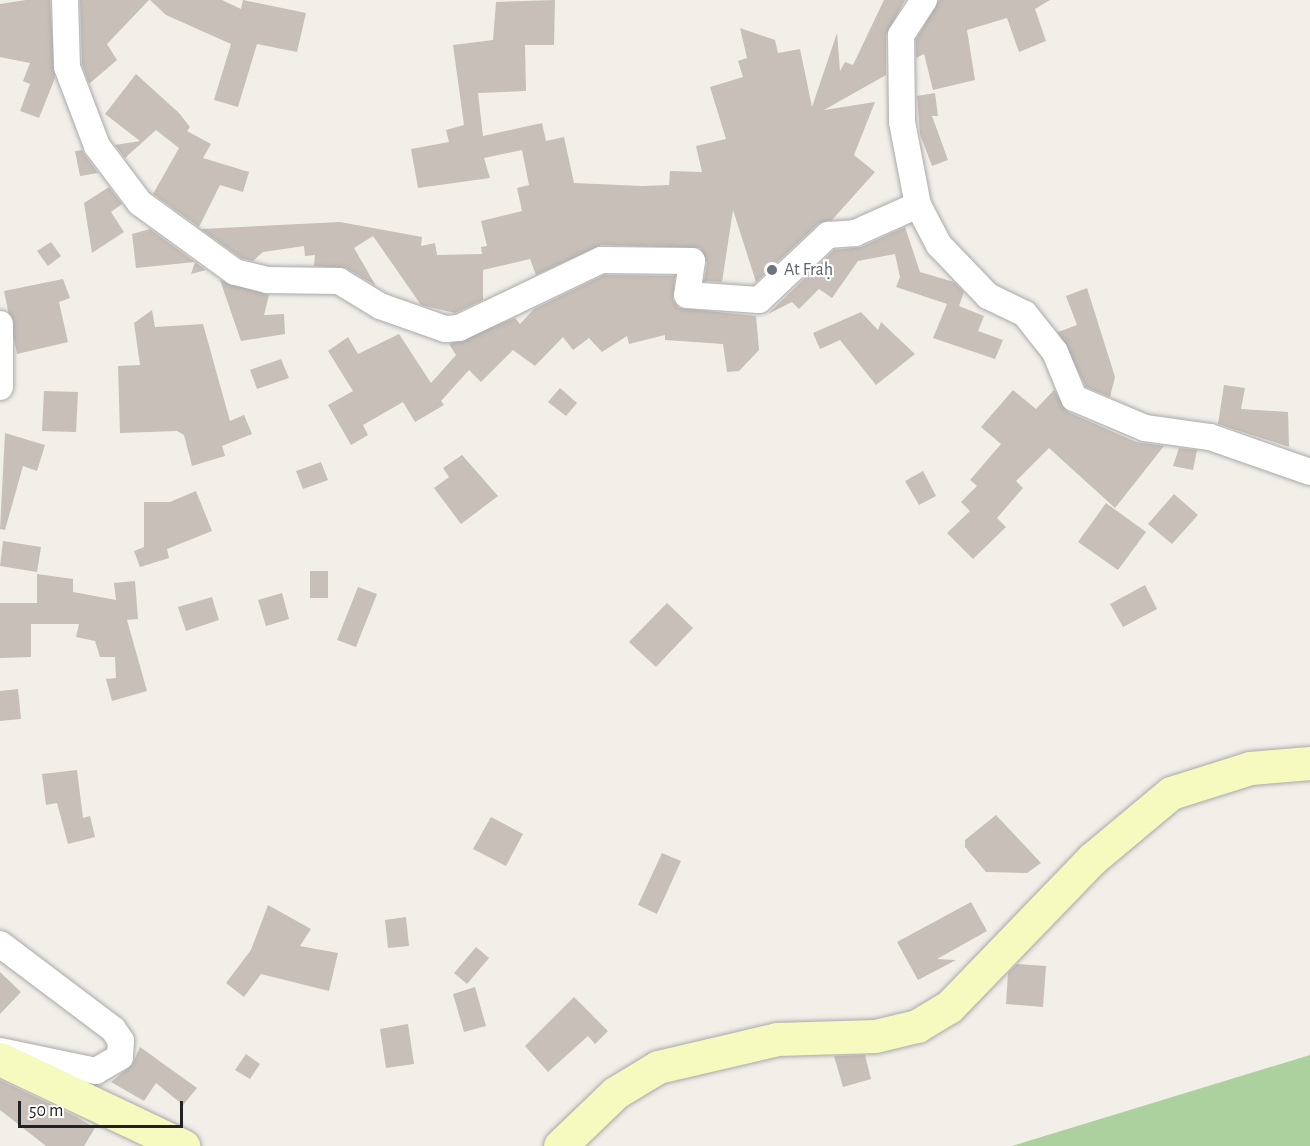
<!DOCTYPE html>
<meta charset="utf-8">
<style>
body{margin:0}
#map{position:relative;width:1310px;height:1146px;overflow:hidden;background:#f2efe9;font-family:"Alegreya Sans",sans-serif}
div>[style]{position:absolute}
.forest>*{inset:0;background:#add19e}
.building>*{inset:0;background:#c7bfb8}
.roads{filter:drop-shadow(0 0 2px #a9a9a9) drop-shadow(0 0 2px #a9a9a9)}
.minor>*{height:26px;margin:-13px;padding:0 13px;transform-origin:13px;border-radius:13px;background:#fff}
.secondary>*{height:33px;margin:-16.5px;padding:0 16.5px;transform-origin:16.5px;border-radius:16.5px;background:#f7fabf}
.dots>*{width:16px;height:16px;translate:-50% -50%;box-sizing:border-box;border:3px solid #fff;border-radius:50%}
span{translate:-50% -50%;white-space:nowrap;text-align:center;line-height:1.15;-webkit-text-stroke:4.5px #fff;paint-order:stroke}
.worship-label{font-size:18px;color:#5b616d}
.left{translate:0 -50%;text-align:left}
.scale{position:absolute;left:18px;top:1101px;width:165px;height:27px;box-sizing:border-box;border:3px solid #222;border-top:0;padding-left:8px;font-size:18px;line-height:21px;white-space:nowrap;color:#222;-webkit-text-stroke:4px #fff;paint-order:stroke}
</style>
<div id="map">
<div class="forest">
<i style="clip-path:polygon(1310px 1055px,1310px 1146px,1012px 1146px)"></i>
</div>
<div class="building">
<i style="clip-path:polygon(26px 0,50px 0,55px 78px,39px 118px,20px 111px,30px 84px,23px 81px,30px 63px,0 57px,0 4px)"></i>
<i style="clip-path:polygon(80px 0,149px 0,107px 44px,117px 60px,89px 84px,82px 64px)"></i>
<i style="clip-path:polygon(150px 0,222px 0,241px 9px,243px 0,306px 13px,297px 52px,257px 44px,238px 107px,214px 100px,231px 44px,166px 15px)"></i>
<i style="clip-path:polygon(555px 0,554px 45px,525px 45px,526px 91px,478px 93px,483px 136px,542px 123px,546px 141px,564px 137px,574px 183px,642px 186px,669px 185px,670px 171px,702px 172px,696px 146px,726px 139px,710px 87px,743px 77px,738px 61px,747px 58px,740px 28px,775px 40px,778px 53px,800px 49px,812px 107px,837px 33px,840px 71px,845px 62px,853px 65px,884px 0,905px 0,886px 35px,886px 75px,824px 110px,875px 102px,854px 155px,875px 172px,832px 220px,818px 224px,756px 282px,733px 210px,722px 282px,704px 281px,707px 263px,700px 248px,601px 245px,536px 275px,530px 259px,483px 270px,483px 300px,455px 313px,421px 305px,373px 236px,354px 248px,376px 286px,346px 268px,314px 266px,315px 255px,305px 256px,304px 246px,263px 252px,253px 261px,241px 258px,201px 229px,340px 222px,422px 237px,421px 246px,435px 243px,437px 255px,482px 254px,481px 247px,487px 246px,481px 221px,522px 211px,517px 188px,529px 185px,522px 150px,484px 158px,490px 178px,418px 188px,411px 149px,449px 142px,446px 130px,464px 125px,453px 45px,493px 40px,496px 2px)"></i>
<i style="clip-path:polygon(939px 0,1050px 0,1035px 9px,1046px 41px,1019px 52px,1007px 18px,967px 30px,975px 80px,933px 90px,924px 54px,916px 58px,916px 39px)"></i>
<i style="clip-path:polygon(136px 74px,179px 113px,190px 127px,187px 131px,211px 144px,203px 158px,249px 172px,243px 192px,220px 185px,199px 227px,153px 194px,179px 148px,156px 130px,125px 158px,115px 145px,140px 141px,105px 114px)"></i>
<i style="clip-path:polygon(935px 93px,938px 116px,932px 116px,948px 160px,932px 166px,920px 134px,917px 96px)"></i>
<i style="clip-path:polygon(82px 150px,85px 155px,98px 173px,80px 176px,75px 151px)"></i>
<i style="clip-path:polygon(109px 187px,122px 204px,111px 212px,124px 232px,92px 253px,84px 203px)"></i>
<i style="clip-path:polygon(905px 227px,920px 272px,954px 282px,964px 292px,959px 306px,984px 316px,978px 331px,1003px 340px,995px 359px,933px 338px,947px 304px,896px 287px,900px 277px,895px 254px,858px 261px,832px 298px,819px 289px,799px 309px,792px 302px,768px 314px,834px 250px,861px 247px)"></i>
<i style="clip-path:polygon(150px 229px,206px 270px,191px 274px,195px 262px,136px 268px,132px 234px)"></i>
<i style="clip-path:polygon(51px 242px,61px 256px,48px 266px,37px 251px)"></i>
<i style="clip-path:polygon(604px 275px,675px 276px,673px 300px,679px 308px,756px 316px,759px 350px,739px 371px,727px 372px,723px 344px,665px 340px,665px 335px,629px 344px,627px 336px,602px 352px,589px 338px,573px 350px,563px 337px,535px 366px,513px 350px,481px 382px,469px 370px,441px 401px,444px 405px,415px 422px,403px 402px,363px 425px,368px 435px,351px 445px,328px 405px,353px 391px,328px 351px,348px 337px,358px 354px,399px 334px,431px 383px,456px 355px,449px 344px,515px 318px,520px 324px,534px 309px)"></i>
<i style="clip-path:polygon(63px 279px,70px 298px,59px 302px,68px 342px,17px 354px,4px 291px)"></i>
<i style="clip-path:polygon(220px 280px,269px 295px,264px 315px,284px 314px,285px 334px,241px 341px)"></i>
<i style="clip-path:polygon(1087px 288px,1115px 377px,1110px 397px,1086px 387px,1058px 332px,1077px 325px,1066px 296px)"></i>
<i style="clip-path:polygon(152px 310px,155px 327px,203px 324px,230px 421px,244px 415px,252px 434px,222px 446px,225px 456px,192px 466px,184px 435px,177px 431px,120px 433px,118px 366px,140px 365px,134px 323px)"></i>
<i style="clip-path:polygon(861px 312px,878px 330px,881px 322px,915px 354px,876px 385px,840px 340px,820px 349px,813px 333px)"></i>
<i style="clip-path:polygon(281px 359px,289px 378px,257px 389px,250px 370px)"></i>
<i style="clip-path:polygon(1224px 385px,1245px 388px,1241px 409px,1288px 412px,1289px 447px,1218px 424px)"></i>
<i style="clip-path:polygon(560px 388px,577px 403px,566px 416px,548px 402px)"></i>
<i style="clip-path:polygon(1013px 390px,1036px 409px,1054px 390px,1068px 412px,1136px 442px,1164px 446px,1115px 508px,1049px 448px,1016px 481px,1023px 488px,997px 518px,1006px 527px,973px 559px,947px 533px,970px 511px,961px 502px,977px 486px,970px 480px,1001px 444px,981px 427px)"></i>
<i style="clip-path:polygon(44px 391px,78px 392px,76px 432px,42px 431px)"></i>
<i style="clip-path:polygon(5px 433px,45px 445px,37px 471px,23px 466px,5px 530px,0 529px)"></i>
<i style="clip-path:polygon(1179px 448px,1197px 450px,1193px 470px,1173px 466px)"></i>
<i style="clip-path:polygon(462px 455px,498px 496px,461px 524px,434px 488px,449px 477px,443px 468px)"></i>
<i style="clip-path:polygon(321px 462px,328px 480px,303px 489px,296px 471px)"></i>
<i style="clip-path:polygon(923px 471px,936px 496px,919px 505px,905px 481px)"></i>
<i style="clip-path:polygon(196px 491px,212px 531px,167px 549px,169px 558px,140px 567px,134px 551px,144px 547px,144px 502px,170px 502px)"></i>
<i style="clip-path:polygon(1174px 494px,1198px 515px,1172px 544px,1148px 524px)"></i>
<i style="clip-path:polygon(1106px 503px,1146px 532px,1118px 570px,1078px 542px)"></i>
<i style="clip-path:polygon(3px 541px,41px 547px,37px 572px,0 566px)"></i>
<i style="clip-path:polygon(310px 571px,328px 571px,328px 598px,310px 598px)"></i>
<i style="clip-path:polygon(37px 574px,73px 579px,73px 592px,116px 600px,114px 583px,135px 581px,138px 619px,127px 620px,147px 691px,112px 701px,106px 679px,116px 678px,115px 657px,100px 657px,95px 641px,76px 637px,79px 624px,31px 624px,31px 657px,0 658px,0 603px,37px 603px)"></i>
<i style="clip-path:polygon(1145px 585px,1157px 609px,1123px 627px,1110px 604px)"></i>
<i style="clip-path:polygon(358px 587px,377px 594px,356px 647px,337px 640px)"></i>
<i style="clip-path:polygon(282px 593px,289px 619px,266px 626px,258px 600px)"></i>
<i style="clip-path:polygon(212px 597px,219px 620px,186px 631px,178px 607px)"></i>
<i style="clip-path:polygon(667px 603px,693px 628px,656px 667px,629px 642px)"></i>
<i style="clip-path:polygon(18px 689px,21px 719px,0 721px,0 691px)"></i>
<i style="clip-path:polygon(77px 770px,83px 818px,90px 816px,95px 837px,68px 844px,57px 803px,46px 805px,42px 774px)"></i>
<i style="clip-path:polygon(996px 815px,1041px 863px,1027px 873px,986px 872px,965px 847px,965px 840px)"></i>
<i style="clip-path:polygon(491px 817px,523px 834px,506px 866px,473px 849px)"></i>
<i style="clip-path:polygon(662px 853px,681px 861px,657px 914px,638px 905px)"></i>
<i style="clip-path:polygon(971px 902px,987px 931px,937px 959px,956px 960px,918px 980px,897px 942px)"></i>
<i style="clip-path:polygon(268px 905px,311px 929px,300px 946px,338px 953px,329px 991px,261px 974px,244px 997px,226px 983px,251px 950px)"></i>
<i style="clip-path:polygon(406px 917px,409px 946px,388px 948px,385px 920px)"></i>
<i style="clip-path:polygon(476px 947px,489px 958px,467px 984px,454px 973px)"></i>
<i style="clip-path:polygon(1017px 964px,1046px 966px,1043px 1007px,1006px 1004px,1008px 973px)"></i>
<i style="clip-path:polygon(0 972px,21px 992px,0 1014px)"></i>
<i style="clip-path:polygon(475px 987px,486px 1026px,464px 1032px,453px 994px)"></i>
<i style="clip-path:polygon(574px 997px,608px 1031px,595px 1044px,588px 1036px,548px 1072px,525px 1046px)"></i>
<i style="clip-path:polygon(408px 1024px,414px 1064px,386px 1068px,380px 1029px)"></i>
<i style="clip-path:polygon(140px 1047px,197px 1088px,183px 1105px,156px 1083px,144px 1101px,111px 1082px,132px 1065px)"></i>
<i style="clip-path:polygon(246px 1054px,260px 1064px,250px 1079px,235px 1070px)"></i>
<i style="clip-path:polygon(865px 1055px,871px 1079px,843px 1087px,834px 1056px)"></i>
<i style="clip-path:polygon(0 1080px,75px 1116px,95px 1128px,84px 1146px,46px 1146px,0 1110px)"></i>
</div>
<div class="roads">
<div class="minor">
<i style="left:65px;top:0;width:67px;rotate:88.3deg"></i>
<i style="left:67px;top:67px;width:85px;rotate:69.2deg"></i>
<i style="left:97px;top:146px;width:71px;rotate:53deg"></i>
<i style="left:140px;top:203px;width:117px;rotate:36deg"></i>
<i style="left:235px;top:272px;width:33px;rotate:14deg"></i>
<i style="left:267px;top:280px;width:72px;rotate:0.8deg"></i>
<i style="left:339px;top:281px;width:48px;rotate:31.4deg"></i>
<i style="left:380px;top:306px;width:69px;rotate:19.5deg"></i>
<i style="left:445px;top:329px;width:14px;rotate:-4deg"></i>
<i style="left:459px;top:328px;width:157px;rotate:-25.6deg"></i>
<i style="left:601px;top:260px;width:91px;rotate:0.6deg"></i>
<i style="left:692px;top:261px;width:34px;rotate:98deg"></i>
<i style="left:687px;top:295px;width:72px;rotate:4deg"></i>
<i style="left:759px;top:300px;width:95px;rotate:-43.3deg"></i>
<i style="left:828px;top:235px;width:27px;rotate:-4deg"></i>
<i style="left:855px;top:233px;width:69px;rotate:-24deg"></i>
<i style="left:924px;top:0;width:42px;rotate:123.3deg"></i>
<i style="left:901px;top:35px;width:87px;rotate:89.3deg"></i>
<i style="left:902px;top:122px;width:85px;rotate:79.1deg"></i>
<i style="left:918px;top:205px;width:45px;rotate:62.3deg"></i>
<i style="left:939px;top:245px;width:71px;rotate:46.1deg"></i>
<i style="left:988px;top:296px;width:41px;rotate:25.9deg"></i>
<i style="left:1025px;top:314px;width:48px;rotate:51.7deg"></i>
<i style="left:1055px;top:352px;width:50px;rotate:67.6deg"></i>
<i style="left:1074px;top:398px;width:77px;rotate:22.9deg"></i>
<i style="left:1145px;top:428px;width:66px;rotate:7.9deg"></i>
<i style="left:1210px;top:437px;width:106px;rotate:19.3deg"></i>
<i style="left:0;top:324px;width:63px;rotate:90deg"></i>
<i style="left:0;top:944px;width:141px;rotate:37deg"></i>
<i style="left:113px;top:1029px;width:14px;rotate:56deg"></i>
<i style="left:121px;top:1041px;width:16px;rotate:94deg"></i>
<i style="left:120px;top:1057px;width:28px;rotate:150deg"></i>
<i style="left:96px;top:1071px;width:98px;rotate:-168.2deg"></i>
</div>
<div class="secondary">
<i style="left:0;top:1059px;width:203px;rotate:25.4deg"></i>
<i style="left:560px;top:1146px;width:76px;rotate:-43.9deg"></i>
<i style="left:615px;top:1093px;width:50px;rotate:-31.2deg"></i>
<i style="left:658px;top:1067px;width:122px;rotate:-13.2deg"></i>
<i style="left:777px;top:1039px;width:98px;rotate:-1.8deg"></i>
<i style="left:875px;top:1036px;width:43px;rotate:-13.4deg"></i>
<i style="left:917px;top:1026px;width:37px;rotate:-31deg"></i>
<i style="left:949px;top:1007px;width:206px;rotate:-46deg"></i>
<i style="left:1092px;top:859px;width:103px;rotate:-39.9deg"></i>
<i style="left:1171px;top:793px;width:83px;rotate:-17.6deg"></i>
<i style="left:1250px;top:768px;width:60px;rotate:-4.8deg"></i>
</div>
</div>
<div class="dots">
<i style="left:772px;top:270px;background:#6b7280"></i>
</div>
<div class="worship-label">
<span class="left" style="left:784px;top:270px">At Fraḥ</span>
</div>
<div class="scale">50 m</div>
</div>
